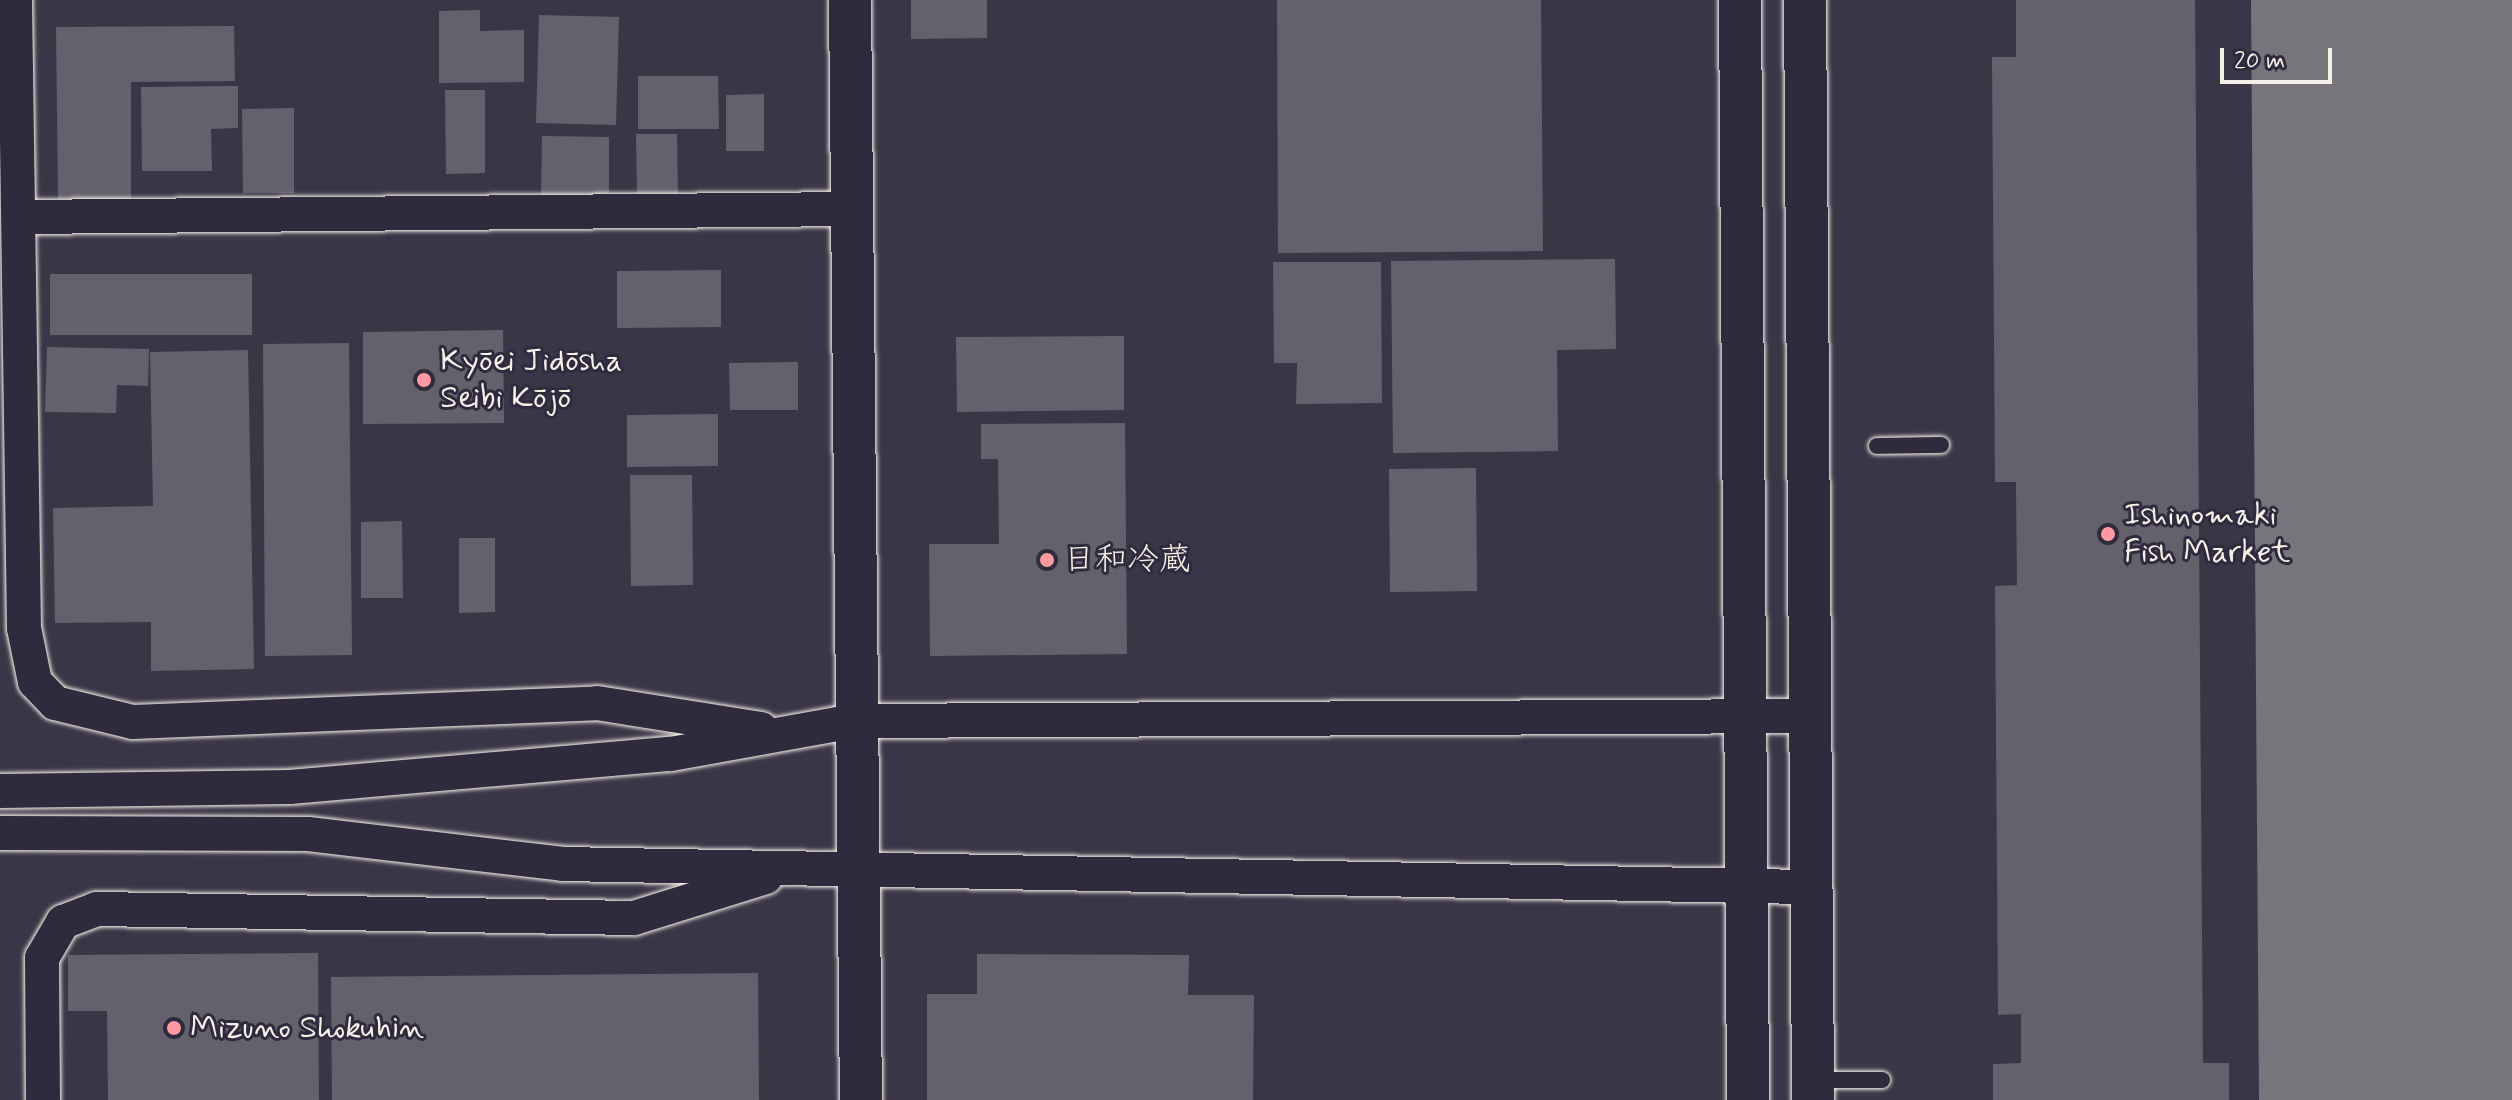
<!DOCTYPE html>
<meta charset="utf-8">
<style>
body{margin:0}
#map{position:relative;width:2512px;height:1100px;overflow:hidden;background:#3b3647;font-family:Mynerve,"Klee One",sans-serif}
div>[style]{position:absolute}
.water>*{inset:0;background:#78747b}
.building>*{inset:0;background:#65616c}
.roads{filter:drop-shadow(0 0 2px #f4f1e8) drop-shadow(0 0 2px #f4f1e8)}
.service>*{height:16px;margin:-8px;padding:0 8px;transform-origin:8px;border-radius:8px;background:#2f2a3d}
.minor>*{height:34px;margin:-17px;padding:0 17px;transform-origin:17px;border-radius:17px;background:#2f2a3d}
.tertiary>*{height:42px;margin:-21px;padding:0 21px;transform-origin:21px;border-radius:21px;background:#2f2a3d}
.dots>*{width:22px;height:22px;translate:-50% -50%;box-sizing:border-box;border:4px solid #2f2a3d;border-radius:50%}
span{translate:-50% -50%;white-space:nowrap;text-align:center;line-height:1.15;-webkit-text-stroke:6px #2f2a3d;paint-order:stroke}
.poi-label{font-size:32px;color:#f4f1e8}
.left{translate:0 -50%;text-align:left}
.scale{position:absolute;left:2220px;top:48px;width:112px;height:36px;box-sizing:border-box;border:4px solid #f4f1e8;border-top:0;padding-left:10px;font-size:24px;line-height:28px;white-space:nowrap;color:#f4f1e8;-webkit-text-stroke:6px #2f2a3d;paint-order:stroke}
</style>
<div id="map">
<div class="water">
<i style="clip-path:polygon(2251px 0,2512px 0,2512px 1100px,2259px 1100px)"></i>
</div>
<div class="building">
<i style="clip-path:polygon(911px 0,987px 0,987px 38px,911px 39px)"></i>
<i style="clip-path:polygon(1277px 0,1541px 0,1543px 251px,1278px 253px)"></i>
<i style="clip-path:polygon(2016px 0,2195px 0,2203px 1063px,2229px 1063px,2229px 1100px,1993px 1100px,1993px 1064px,2021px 1063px,2021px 1014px,1998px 1015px,1995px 586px,2017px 585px,2016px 482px,1995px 482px,1992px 57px,2016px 57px)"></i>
<i style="clip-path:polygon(480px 10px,480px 31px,524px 30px,524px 82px,439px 83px,439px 11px)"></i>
<i style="clip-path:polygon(539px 15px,619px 17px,616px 125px,536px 123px)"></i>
<i style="clip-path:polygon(234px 26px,235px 81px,131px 82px,131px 199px,58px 199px,56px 27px)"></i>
<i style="clip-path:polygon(638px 76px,718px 76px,719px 129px,638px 129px)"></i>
<i style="clip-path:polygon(238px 86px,238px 128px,211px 129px,212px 171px,142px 171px,141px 87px)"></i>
<i style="clip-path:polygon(445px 90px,485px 90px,485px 173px,446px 174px)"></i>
<i style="clip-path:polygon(764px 94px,764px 151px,726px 151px,726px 95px)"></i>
<i style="clip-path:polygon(294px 108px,294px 193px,243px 193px,242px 109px)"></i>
<i style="clip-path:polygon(636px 134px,677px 134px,678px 195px,637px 195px)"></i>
<i style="clip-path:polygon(542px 136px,609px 137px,609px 197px,541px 197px)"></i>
<i style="clip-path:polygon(1615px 259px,1616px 349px,1557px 350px,1558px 451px,1393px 453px,1391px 261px)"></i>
<i style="clip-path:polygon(1273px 262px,1381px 262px,1382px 403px,1296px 404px,1297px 363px,1274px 363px)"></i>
<i style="clip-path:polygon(721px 270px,721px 327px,617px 328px,617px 271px)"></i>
<i style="clip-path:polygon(50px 274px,252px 274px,252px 335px,50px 335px)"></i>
<i style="clip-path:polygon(503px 330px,504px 423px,363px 424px,363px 332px)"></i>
<i style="clip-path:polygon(1124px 336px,1124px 410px,957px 412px,956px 337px)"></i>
<i style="clip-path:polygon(349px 343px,352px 655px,265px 656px,263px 344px)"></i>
<i style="clip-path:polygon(47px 347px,149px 349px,148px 386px,117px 385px,116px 413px,45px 412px)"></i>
<i style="clip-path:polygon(248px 350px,254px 669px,151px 671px,151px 622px,55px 623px,53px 508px,153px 506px,150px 352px)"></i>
<i style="clip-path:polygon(798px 362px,798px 410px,730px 410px,729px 363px)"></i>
<i style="clip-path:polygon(718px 414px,718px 466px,627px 467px,627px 415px)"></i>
<i style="clip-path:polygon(1125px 423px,1127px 654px,930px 656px,929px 544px,999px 544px,998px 459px,981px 459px,981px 424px)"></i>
<i style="clip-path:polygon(1476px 468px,1477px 591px,1390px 592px,1389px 469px)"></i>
<i style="clip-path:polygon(630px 475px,692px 475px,693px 585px,631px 586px)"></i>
<i style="clip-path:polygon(402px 521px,403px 598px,361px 598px,361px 522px)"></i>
<i style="clip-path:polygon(459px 538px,495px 538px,495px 612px,459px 613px)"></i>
<i style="clip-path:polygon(318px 953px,319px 1100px,108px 1100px,107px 1011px,68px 1011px,68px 955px)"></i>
<i style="clip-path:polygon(977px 954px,1189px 955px,1188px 995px,1254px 995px,1253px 1100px,927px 1100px,927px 994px,977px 994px)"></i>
<i style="clip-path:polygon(758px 973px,759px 1100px,332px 1100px,331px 977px)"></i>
</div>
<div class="roads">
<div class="service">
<i style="left:1877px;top:446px;width:64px;rotate:-0.9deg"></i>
<i style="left:1814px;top:1080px;width:68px"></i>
</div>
<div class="minor">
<i style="left:15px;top:0;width:628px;rotate:89.18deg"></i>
<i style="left:24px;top:628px;width:55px;rotate:78.5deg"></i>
<i style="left:35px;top:682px;width:29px;rotate:46deg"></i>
<i style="left:55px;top:703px;width:80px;rotate:13.7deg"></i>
<i style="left:133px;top:722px;width:464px;rotate:-2.3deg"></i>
<i style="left:597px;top:703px;width:166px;rotate:9deg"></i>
<i style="left:21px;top:217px;width:830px;rotate:-0.55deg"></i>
<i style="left:0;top:791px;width:290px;rotate:-0.8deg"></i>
<i style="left:290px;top:787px;width:382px;rotate:-5deg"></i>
<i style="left:671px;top:754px;width:186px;rotate:-10.2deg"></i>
<i style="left:854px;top:721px;width:956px;rotate:-0.3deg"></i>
<i style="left:0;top:833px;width:308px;rotate:0.2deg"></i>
<i style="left:308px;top:834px;width:257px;rotate:6.7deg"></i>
<i style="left:563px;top:864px;width:1248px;rotate:1.06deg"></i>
<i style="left:43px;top:1100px;width:142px;rotate:-90.4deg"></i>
<i style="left:42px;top:958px;width:42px;rotate:-59.7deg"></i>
<i style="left:63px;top:922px;width:36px;rotate:-21deg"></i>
<i style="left:97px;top:909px;width:537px;rotate:0.96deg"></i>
<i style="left:634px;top:918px;width:138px;rotate:-17.3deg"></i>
</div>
<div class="tertiary">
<i style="left:850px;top:0;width:1100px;rotate:89.43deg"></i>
<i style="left:1740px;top:0;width:1100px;rotate:89.58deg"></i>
<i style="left:1805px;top:0;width:1100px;rotate:89.58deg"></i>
</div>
</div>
<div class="dots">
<i style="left:424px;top:380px;background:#ff9aa2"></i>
<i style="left:2108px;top:534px;background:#ff9aa2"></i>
<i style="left:1047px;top:560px;background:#ff9aa2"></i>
<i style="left:174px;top:1028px;background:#ff9aa2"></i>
</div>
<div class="poi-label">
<span class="left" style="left:440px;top:380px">Kyōei Jidōsha<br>Seibi Kōjō</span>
<span class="left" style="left:2124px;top:534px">Ishinomaki<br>Fish Market</span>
<span class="left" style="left:1063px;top:560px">日和冷蔵</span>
<span class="left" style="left:190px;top:1028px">Mizuno Shokuhin</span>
</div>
<div class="scale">20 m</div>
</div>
